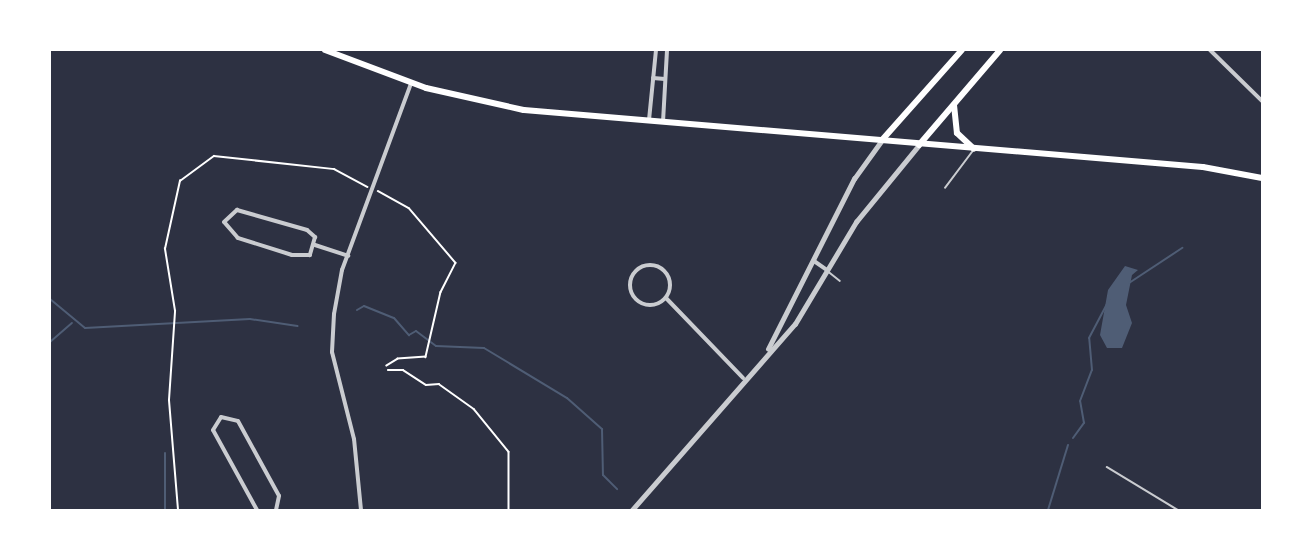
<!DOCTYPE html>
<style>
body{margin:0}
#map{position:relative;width:1312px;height:560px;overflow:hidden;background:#2d3142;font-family:"Noto Serif",serif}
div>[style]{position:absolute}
.water>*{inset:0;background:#4f5d75}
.stream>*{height:2px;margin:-1px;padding:0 1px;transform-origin:1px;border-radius:1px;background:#4f5d75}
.path>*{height:1.5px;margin:-0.75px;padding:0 0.75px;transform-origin:0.75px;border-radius:0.75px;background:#fff}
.service>*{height:1.5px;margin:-0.75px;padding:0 0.75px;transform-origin:0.75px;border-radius:0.75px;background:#caccd0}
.minor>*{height:4px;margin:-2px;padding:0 2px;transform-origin:2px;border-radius:2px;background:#caccd0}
.minor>.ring{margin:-2px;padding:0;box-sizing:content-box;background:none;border:4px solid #caccd0;border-radius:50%}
.tertiary>*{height:4.5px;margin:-2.25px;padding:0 2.25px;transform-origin:2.25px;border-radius:2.25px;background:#caccd0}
.primary>*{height:6px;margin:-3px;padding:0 3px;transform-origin:3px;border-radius:3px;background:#fff}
span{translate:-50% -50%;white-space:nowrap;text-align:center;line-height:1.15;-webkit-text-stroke:6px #fff;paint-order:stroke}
.frame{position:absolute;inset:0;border:51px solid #fff;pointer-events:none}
</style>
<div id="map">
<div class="water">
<i style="clip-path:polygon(1125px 266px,1138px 270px,1132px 275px,1126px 305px,1132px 323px,1122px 348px,1107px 348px,1100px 335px,1108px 290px)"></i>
</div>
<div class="stream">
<i style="left:1129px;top:283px;width:64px;rotate:-33.4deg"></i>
<i style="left:50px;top:299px;width:45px;rotate:39.6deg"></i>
<i style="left:85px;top:328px;width:165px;rotate:-3.1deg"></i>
<i style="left:250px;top:319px;width:48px;rotate:8.5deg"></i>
<i style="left:357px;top:310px;width:8px;rotate:-30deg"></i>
<i style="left:364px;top:306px;width:32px;rotate:22deg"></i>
<i style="left:394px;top:318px;width:23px;rotate:49deg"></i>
<i style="left:409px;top:335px;width:8px;rotate:-30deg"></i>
<i style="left:416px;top:331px;width:25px;rotate:37deg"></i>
<i style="left:436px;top:346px;width:48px;rotate:2.4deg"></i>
<i style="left:484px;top:348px;width:97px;rotate:31.1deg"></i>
<i style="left:567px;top:398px;width:47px;rotate:41.5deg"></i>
<i style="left:602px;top:429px;width:46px;rotate:88.8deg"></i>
<i style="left:603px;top:475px;width:20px;rotate:45deg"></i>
<i style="left:50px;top:342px;width:29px;rotate:-41deg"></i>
<i style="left:1073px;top:438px;width:19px;rotate:-54deg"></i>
<i style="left:1084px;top:423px;width:22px;rotate:-100deg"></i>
<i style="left:1080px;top:401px;width:33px;rotate:-69deg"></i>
<i style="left:1092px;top:370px;width:32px;rotate:-95deg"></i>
<i style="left:1089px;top:338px;width:43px;rotate:-62.2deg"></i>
<i style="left:165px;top:453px;width:57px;rotate:90deg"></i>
<i style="left:1048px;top:510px;width:68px;rotate:-72.9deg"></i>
</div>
<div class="path">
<i style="left:378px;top:191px;width:35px;rotate:29deg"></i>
<i style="left:409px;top:208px;width:72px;rotate:49.5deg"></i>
<i style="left:456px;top:263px;width:33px;rotate:117deg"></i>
<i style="left:441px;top:292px;width:67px;rotate:103deg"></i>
<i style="left:426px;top:357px;width:28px;rotate:176deg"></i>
<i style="left:398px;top:359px;width:13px;rotate:148deg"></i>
<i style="left:388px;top:370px;width:15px"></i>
<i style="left:403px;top:370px;width:27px;rotate:33deg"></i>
<i style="left:426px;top:385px;width:13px;rotate:-4deg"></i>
<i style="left:439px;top:384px;width:43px;rotate:35.5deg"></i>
<i style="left:474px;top:409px;width:55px;rotate:50.9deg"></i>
<i style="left:509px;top:452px;width:58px;rotate:90deg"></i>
<i style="left:178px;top:510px;width:110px;rotate:-94.7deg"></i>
<i style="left:169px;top:400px;width:89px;rotate:-86.1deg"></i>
<i style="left:175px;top:311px;width:63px;rotate:-99.2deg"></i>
<i style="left:165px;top:249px;width:70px;rotate:-77.6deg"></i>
<i style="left:180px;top:181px;width:42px;rotate:-36.3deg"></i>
<i style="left:214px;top:156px;width:121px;rotate:6.2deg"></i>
<i style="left:334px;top:169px;width:38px;rotate:28deg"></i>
</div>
<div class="service">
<i style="left:945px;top:188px;width:45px;rotate:-53.1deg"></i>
<i style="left:829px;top:272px;width:14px;rotate:39deg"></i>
<i style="left:1107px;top:467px;width:83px;rotate:31.2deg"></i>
</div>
<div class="minor">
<i style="left:1210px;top:50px;width:73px;rotate:44.4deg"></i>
<i style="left:653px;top:78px;width:12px;rotate:5deg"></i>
<i style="left:649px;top:120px;width:70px;rotate:-84.3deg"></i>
<i style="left:663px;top:122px;width:72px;rotate:-86.8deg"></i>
<i style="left:237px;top:210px;width:73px;rotate:15.9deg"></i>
<i style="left:307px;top:230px;width:11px;rotate:41deg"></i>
<i style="left:315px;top:237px;width:19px;rotate:106deg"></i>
<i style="left:310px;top:255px;width:18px;rotate:180deg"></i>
<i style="left:292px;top:255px;width:57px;rotate:-162.5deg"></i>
<i style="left:238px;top:238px;width:21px;rotate:-131deg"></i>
<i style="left:224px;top:222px;width:18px;rotate:-43deg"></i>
<i style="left:315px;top:245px;width:35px;rotate:18deg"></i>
<i style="left:814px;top:261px;width:16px;rotate:35deg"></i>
<i class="ring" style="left:630px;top:265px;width:36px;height:36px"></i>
<i style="left:666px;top:298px;width:111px;rotate:46.1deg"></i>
<i style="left:257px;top:510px;width:91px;rotate:-118.8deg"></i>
<i style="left:213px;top:430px;width:15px;rotate:-58deg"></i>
<i style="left:221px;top:417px;width:17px;rotate:13deg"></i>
<i style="left:238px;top:421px;width:85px;rotate:61.3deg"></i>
<i style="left:279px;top:496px;width:14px;rotate:102deg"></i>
<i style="left:361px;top:510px;width:71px;rotate:-95.6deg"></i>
<i style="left:354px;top:439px;width:90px;rotate:-104.2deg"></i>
<i style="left:332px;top:352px;width:38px;rotate:-87deg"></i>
<i style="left:334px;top:314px;width:45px;rotate:-79.7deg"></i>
<i style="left:342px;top:270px;width:199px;rotate:-69.7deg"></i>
</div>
<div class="tertiary">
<i style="left:768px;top:349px;width:191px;rotate:-63.2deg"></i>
<i style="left:854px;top:179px;width:48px;rotate:-54.3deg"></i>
<i style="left:632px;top:510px;width:247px;rotate:-48.8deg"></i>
<i style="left:795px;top:324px;width:119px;rotate:-59.1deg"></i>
<i style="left:856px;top:222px;width:99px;rotate:-50.7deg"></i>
</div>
<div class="primary">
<i style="left:325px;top:50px;width:108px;rotate:20.6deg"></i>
<i style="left:426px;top:88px;width:100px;rotate:12.7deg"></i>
<i style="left:524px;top:110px;width:681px;rotate:4.8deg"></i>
<i style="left:1203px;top:167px;width:60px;rotate:10.6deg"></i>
<i style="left:954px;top:105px;width:28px;rotate:84deg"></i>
<i style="left:957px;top:133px;width:23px;rotate:43deg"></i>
<i style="left:882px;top:140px;width:120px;rotate:-48.4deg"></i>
<i style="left:919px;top:145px;width:125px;rotate:-49.5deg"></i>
</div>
<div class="frame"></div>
</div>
